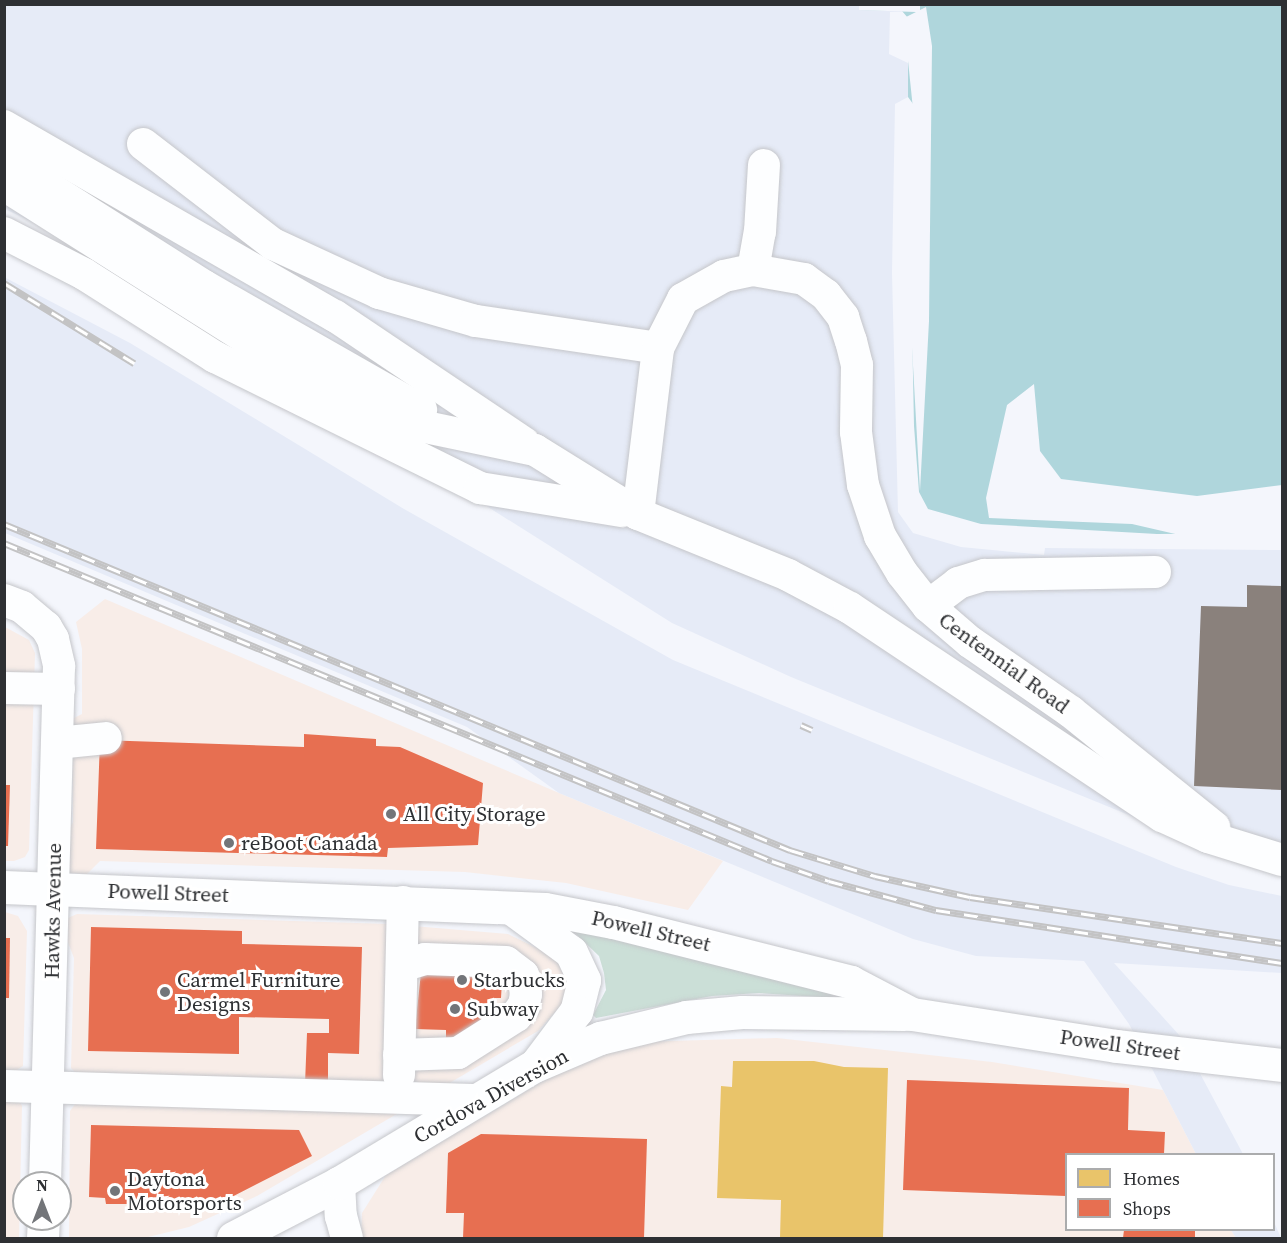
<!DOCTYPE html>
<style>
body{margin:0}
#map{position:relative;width:1287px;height:1243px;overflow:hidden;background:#f4f6fc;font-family:"Source Serif 4",serif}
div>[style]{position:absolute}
.commercial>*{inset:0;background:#f8ede8}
.built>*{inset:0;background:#e6ebf7}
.green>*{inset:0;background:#cbdfd7}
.water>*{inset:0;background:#afd6dc}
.pier>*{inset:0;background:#f4f6fc}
.homes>*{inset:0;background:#e9c46a}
.shops>*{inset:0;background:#e76f51}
.industry>*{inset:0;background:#8a817c}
.roads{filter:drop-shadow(0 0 2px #c5c6ca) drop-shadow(0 0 2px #c5c6ca)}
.minor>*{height:32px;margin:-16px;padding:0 16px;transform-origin:16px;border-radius:16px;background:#fdfeff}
.major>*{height:33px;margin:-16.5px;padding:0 16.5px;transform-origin:16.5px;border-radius:16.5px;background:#fdfeff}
.rail>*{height:7px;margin-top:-3.5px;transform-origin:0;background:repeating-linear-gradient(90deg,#fff 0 14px,#c3c3c4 0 28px);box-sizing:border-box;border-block:2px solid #c3c3c4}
.dots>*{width:16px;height:16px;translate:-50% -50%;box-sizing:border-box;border:3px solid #fff;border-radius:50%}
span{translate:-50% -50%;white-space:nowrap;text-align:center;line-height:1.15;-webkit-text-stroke:6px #fff;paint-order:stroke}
.street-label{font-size:21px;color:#2e3033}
.poi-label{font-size:21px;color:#2e3033}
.left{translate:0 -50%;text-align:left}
.frame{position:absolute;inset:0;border:6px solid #2e3033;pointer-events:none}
.legend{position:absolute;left:1065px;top:1153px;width:210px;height:78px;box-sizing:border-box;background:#fff;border:2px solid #abacad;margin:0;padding:8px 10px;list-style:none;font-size:18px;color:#2e3033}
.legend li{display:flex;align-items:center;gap:12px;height:30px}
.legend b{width:30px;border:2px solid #abacad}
.north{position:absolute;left:12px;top:1171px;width:60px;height:60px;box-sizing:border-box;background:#fff;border:2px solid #abacad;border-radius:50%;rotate:0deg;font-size:16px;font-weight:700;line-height:24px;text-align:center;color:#2e3033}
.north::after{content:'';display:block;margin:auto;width:21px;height:27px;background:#737579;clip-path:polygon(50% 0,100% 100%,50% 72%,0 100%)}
</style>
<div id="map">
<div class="commercial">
<i style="clip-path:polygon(105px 599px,559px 793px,723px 861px,688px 910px,566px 883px,465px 872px,100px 861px,87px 874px,65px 873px,66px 836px,73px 822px,72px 719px,82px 714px,82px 649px,76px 622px)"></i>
<i style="clip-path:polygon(5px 627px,29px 640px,35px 653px,29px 850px,25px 857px,14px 861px,5px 861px)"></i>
<i style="clip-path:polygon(5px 912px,18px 916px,27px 931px,23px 1066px,7px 1076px,22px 1106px,19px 1238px,5px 1238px)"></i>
<i style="clip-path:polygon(77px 914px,389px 924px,508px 934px,555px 957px,567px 981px,564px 1002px,538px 1031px,257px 1196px,189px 1227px,144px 1238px,69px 1238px,70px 1111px,76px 1103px,76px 1073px,71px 1068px,74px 958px,67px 940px,68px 918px)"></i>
<i style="clip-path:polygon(777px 1038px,992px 1062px,1163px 1090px,1196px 1154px,1066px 1154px,1066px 1230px,1231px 1230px,1236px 1238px,361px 1238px,362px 1213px,386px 1175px,550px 1077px,636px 1042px)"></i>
</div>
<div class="built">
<i style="clip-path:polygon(4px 5px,920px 5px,920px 12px,890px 12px,889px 54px,908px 63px,908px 97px,895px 104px,892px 273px,898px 512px,913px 533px,961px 547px,1044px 555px,1045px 548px,1282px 550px,1282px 850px,1151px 824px,791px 677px,672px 623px,47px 229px,5px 209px)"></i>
<i style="clip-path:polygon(4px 277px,130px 343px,404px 509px,673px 660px,1176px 867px,1229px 885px,1282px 896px,1282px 973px,1114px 963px,1180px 1036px,1243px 1154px,1196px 1154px,1129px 1024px,1084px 961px,976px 956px,913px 939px,559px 793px,467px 727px,5px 533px)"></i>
<i style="clip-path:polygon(1274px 1222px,1281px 1238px,1236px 1238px,1231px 1230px,1274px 1230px)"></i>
</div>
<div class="green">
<i style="clip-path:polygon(575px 928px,833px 993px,833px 998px,759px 993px,712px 996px,596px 1018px,593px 1015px,606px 990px,604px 973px,599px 956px,574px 932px)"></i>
</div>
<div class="water">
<i style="clip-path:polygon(859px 4px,1282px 5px,1282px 533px,1157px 534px,981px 524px,928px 509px,919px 492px,914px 426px,911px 276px,916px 108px,908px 97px,908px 63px,914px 25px,902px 11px,859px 10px)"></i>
</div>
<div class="pier">
<i style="clip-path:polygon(859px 5px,920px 5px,920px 10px,926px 7px,932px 46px,929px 321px,920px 491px,908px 276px,913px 109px,907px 51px,911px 25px,904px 18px,916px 12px,859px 10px)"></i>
<i style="clip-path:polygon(1034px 384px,1040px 451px,1061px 479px,1197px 496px,1282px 485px,1282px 536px,1184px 536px,1132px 524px,989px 518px,986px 498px,1007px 405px)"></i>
</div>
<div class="homes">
<i style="clip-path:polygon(733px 1061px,814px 1061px,844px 1067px,888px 1068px,883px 1238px,780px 1238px,781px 1200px,717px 1198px,721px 1086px,732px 1087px)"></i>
</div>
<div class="shops">
<i style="clip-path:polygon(304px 734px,376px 739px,376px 746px,400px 747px,483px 783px,478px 845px,388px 848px,387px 857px,96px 849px,100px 740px,304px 747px)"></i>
<i style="clip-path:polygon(4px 785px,10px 785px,8px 846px,4px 846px)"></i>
<i style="clip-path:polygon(91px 927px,242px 931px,242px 944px,362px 947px,359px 1054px,328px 1053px,328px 1084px,305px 1084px,307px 1033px,329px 1033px,329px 1019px,239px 1017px,239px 1054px,88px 1051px)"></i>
<i style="clip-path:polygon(4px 938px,10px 938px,9px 998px,4px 998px)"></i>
<i style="clip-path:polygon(422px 963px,503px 964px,501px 998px,495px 998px,495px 1020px,446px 1043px,446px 1030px,415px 1029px)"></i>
<i style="clip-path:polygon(907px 1080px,1129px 1088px,1128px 1130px,1165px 1132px,1164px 1154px,1066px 1154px,1066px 1196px,903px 1190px)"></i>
<i style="clip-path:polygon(91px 1125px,299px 1130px,312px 1156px,218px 1204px,106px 1204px,105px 1198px,89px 1197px)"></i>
<i style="clip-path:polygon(481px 1134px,647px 1139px,644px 1238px,463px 1238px,464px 1213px,446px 1213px,448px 1153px)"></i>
<i style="clip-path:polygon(1124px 1230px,1195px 1230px,1195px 1238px,1123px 1238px)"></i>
</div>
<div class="industry">
<i style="clip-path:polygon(1247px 585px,1282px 586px,1282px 790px,1194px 786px,1201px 606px,1247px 607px)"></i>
</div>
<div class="roads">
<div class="minor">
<i style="left:4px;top:126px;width:382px;rotate:29.9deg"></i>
<i style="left:335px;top:316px;width:228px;rotate:33.9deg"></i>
<i style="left:143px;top:144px;width:164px;rotate:37.6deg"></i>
<i style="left:273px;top:244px;width:117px;rotate:24.8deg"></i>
<i style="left:379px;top:293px;width:101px;rotate:16.1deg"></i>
<i style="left:476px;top:321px;width:184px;rotate:8.4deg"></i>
<i style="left:4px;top:159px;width:237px;rotate:32.4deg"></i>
<i style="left:204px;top:286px;width:250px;rotate:29.7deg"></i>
<i style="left:4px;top:185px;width:388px;rotate:32.3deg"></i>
<i style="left:332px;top:392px;width:76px;rotate:23.2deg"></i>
<i style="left:402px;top:422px;width:136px;rotate:11.9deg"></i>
<i style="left:535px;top:450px;width:121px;rotate:31.9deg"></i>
<i style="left:638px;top:514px;width:162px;rotate:22.1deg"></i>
<i style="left:788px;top:575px;width:70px;rotate:28deg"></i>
<i style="left:850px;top:608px;width:375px;rotate:33.7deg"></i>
<i style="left:1162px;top:816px;width:51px;rotate:24.5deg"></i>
<i style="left:1208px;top:837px;width:77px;rotate:17.3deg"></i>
<i style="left:4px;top:233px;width:90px;rotate:27.1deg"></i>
<i style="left:84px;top:274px;width:155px;rotate:32.4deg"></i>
<i style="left:215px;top:357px;width:296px;rotate:26.3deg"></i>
<i style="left:480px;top:488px;width:144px;rotate:9.2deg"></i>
<i style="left:753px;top:270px;width:39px;rotate:-80deg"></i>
<i style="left:760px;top:232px;width:67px;rotate:-86.6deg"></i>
<i style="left:638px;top:514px;width:167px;rotate:-83.1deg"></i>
<i style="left:658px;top:348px;width:55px;rotate:-63deg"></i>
<i style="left:683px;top:299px;width:47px;rotate:-29.3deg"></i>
<i style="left:724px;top:276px;width:30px;rotate:-12deg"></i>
<i style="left:753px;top:270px;width:52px;rotate:10deg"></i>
<i style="left:804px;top:279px;width:27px;rotate:36deg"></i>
<i style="left:826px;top:295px;width:28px;rotate:52deg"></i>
<i style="left:843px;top:317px;width:25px;rotate:72deg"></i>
<i style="left:851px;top:341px;width:25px;rotate:76deg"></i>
<i style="left:857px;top:365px;width:67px;rotate:90.9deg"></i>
<i style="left:856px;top:432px;width:53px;rotate:82.5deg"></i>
<i style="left:863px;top:485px;width:54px;rotate:71.6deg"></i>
<i style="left:880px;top:536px;width:43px;rotate:59.3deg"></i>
<i style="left:902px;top:573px;width:42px;rotate:51.8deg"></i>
<i style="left:928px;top:606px;width:55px;rotate:40.6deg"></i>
<i style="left:970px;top:642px;width:123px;rotate:34.7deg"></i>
<i style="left:1071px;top:712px;width:184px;rotate:38.8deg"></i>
<i style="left:4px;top:600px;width:19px;rotate:21deg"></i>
<i style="left:22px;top:607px;width:31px;rotate:40deg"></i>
<i style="left:46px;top:627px;width:14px;rotate:60deg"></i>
<i style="left:53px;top:639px;width:28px;rotate:77deg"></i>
<i style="left:59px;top:666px;width:517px;rotate:91.55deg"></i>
<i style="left:928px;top:606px;width:38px;rotate:-37deg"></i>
<i style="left:958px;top:583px;width:28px;rotate:-17deg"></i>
<i style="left:985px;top:575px;width:170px;rotate:-1deg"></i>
<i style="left:4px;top:688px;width:55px;rotate:1deg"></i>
<i style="left:57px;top:743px;width:49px;rotate:-5.8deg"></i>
<i style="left:399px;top:1055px;width:59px;rotate:-1.9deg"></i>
<i style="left:458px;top:1053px;width:69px;rotate:-32.5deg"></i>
<i style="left:516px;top:1016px;width:14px;rotate:-54deg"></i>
<i style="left:524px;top:1005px;width:11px;rotate:-80deg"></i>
<i style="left:526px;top:994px;width:19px;rotate:-99deg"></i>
<i style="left:523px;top:975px;width:21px;rotate:-143deg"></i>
<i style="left:506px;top:962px;width:81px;rotate:-177.9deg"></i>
<i style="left:425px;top:959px;width:24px;rotate:163deg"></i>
<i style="left:399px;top:1075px;width:173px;rotate:-88.7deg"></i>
<i style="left:4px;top:1086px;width:470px;rotate:1.7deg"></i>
<i style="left:339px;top:1183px;width:33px;rotate:87deg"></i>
<i style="left:341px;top:1216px;width:23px;rotate:75deg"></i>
<i style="left:43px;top:1238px;width:19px;rotate:-87deg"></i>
</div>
<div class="major">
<i style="left:4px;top:887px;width:541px;rotate:2.33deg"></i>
<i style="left:545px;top:909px;width:69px;rotate:10.8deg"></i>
<i style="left:613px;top:922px;width:245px;rotate:14.1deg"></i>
<i style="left:851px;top:982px;width:69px;rotate:27.7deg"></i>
<i style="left:912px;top:1014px;width:207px;rotate:8.9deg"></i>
<i style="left:1117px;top:1046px;width:166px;rotate:6.6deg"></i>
<i style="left:511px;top:908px;width:74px;rotate:36.3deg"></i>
<i style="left:571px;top:952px;width:31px;rotate:65deg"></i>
<i style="left:584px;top:980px;width:32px;rotate:104deg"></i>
<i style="left:576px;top:1011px;width:65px;rotate:126.9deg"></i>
<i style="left:233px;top:1238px;width:119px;rotate:-27.4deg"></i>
<i style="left:339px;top:1183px;width:227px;rotate:-31deg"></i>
<i style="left:534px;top:1066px;width:72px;rotate:-23deg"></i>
<i style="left:600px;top:1038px;width:89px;rotate:-13.7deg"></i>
<i style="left:686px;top:1017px;width:56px;rotate:-5.1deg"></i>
<i style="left:742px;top:1012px;width:162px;rotate:0.7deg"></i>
</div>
</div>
<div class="rail">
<i style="left:4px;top:283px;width:153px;rotate:31.6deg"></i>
<i style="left:4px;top:524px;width:851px;rotate:22.53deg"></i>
<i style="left:790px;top:850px;width:89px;rotate:17deg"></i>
<i style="left:875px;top:876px;width:97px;rotate:12.5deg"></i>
<i style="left:970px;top:897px;width:315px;rotate:8.4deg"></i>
<i style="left:4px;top:543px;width:831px;rotate:22.49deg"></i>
<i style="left:772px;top:861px;width:60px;rotate:19.3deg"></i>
<i style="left:829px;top:881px;width:111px;rotate:15.2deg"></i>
<i style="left:936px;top:910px;width:350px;rotate:8.7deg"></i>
<i style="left:801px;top:725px;width:12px;rotate:24deg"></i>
</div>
<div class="dots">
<i style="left:391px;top:814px;background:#737579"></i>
<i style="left:229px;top:843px;background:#737579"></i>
<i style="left:462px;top:980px;background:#737579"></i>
<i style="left:165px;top:992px;background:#737579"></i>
<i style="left:455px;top:1009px;background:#737579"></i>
<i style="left:115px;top:1191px;background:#737579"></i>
</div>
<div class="street-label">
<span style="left:1004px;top:663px;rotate:36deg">Centennial Road</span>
<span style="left:168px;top:893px;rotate:2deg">Powell Street</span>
<span style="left:53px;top:911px;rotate:-89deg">Hawks Avenue</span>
<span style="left:651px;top:931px;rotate:13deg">Powell Street</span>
<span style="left:1120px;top:1045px;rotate:8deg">Powell Street</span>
<span style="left:491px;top:1096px;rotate:-29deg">Cordova Diversion</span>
</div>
<div class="poi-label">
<span class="left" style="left:403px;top:814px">All City Storage</span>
<span class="left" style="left:241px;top:843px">reBoot Canada</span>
<span class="left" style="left:177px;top:992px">Carmel Furniture<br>Designs</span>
<span class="left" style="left:474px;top:980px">Starbucks</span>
<span class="left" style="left:467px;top:1009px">Subway</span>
<span class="left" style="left:127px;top:1191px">Daytona<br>Motorsports</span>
</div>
<div class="frame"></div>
<ul class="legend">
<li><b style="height:16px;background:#e9c46a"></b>Homes</li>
<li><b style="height:16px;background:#e76f51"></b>Shops</li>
</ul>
<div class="north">N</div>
</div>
